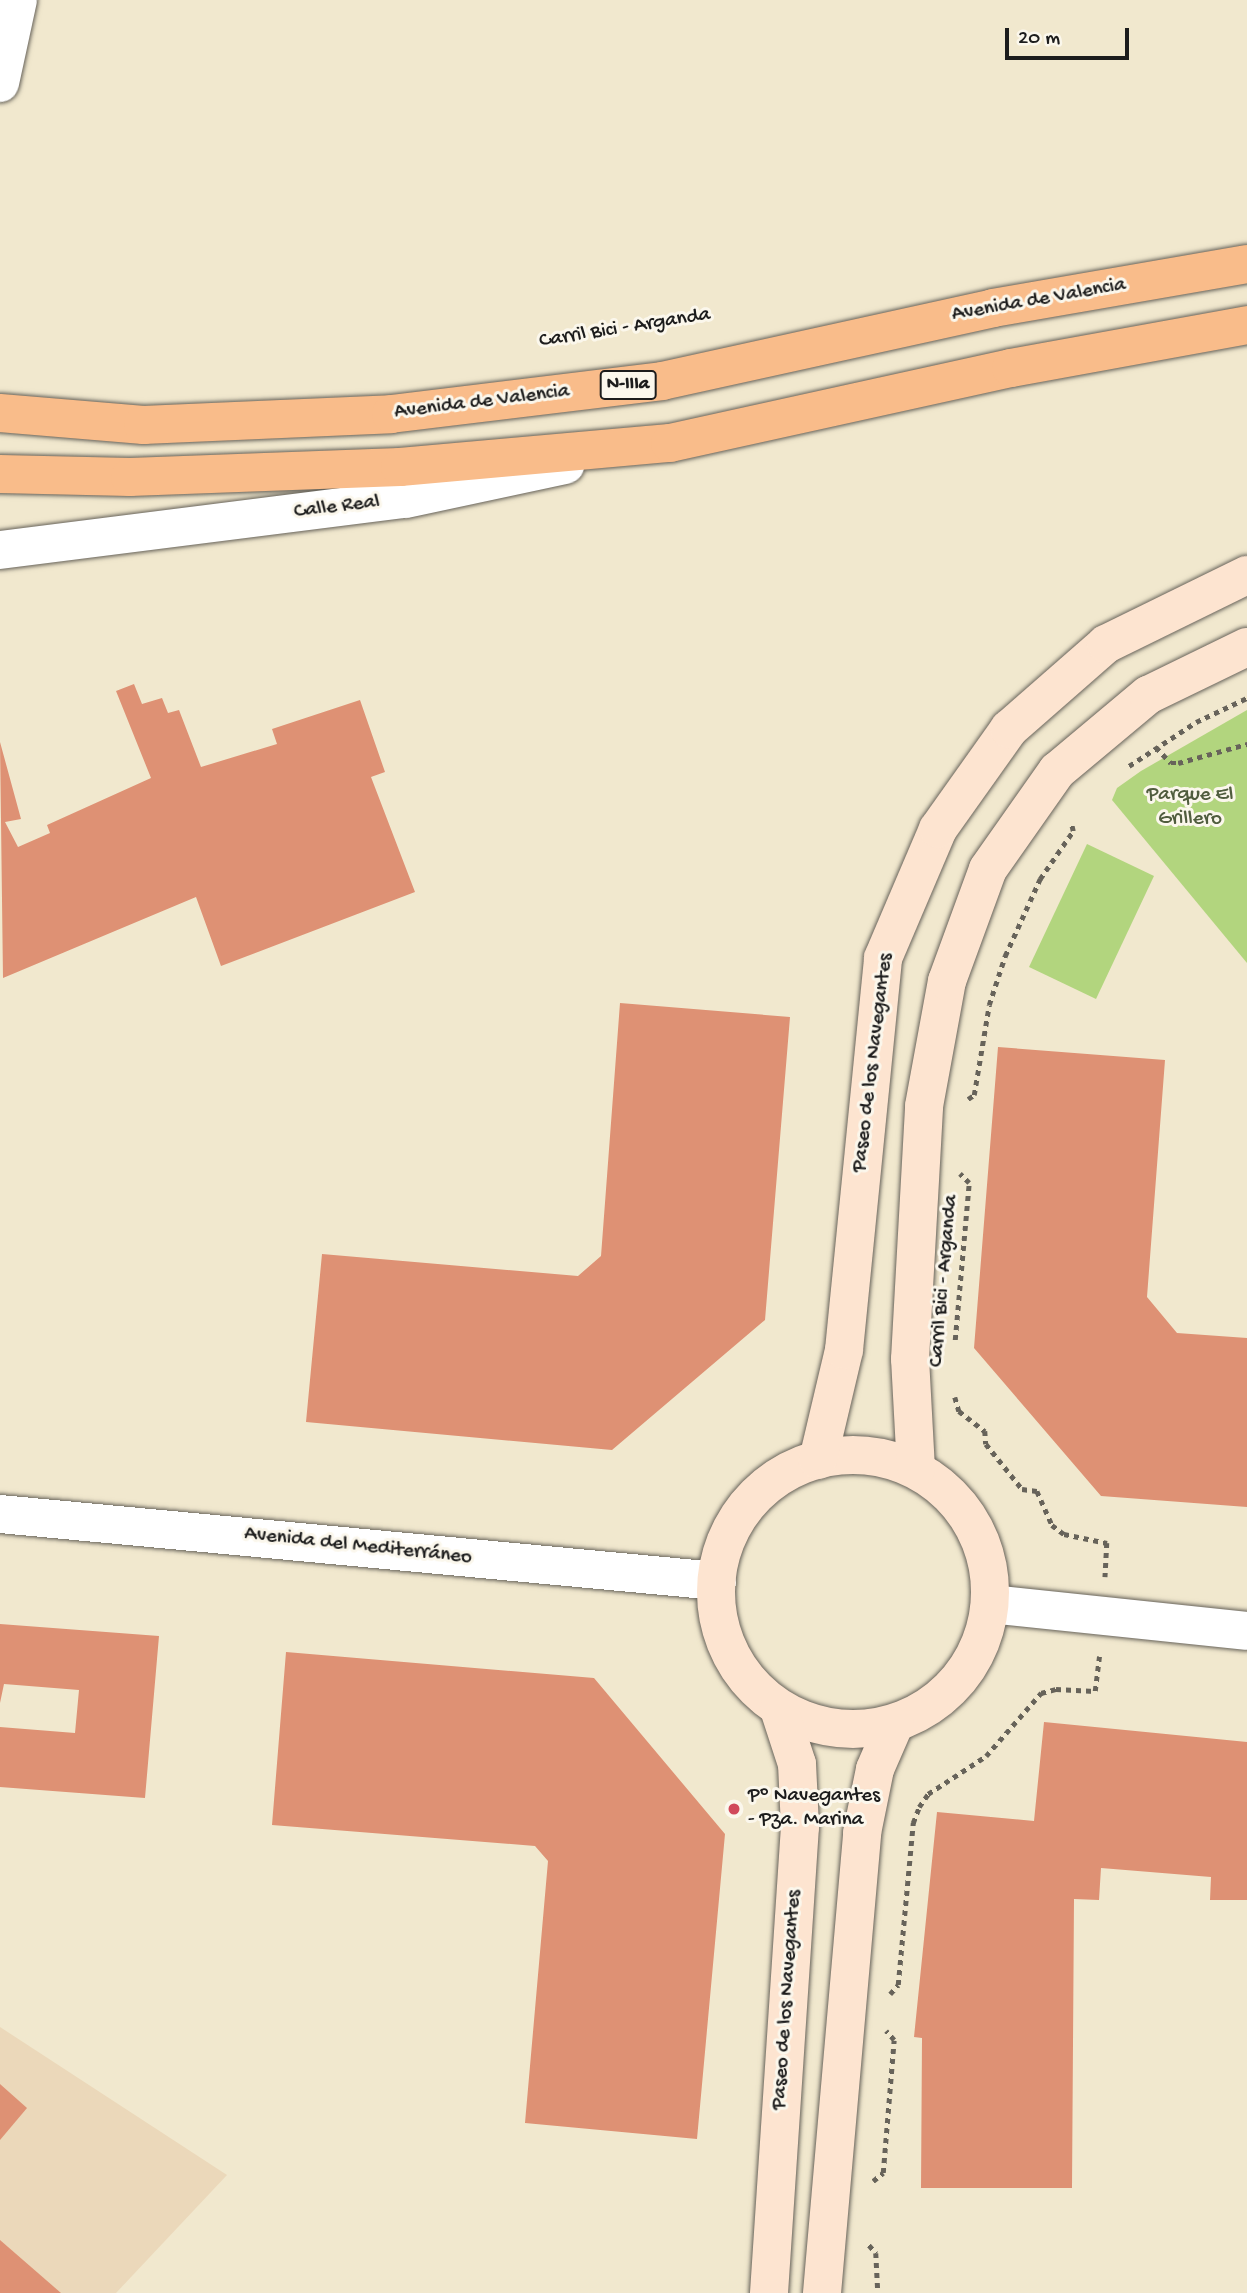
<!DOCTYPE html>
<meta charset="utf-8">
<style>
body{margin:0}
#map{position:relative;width:1247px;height:2293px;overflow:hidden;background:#f1e8ce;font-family:"Gochi Hand",sans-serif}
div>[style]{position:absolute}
.built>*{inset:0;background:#ebd8ba}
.green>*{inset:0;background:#b2d57e}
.building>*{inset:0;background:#de9174}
.path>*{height:4.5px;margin-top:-2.25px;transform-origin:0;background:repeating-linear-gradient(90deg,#67635a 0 5px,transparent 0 10px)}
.roads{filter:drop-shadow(0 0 2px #67635a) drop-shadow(0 0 2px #67635a)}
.street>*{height:38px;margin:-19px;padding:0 19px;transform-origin:19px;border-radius:19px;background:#fff}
.secondary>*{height:38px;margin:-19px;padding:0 19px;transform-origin:19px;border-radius:19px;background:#fde4d0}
.secondary>.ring{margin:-19px;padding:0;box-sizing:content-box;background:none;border:38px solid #fde4d0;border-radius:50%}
.highway>*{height:38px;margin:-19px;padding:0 19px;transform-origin:19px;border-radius:19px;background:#f9bc8a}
.dots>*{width:19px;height:19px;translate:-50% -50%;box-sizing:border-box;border:4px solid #fbf7ec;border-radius:50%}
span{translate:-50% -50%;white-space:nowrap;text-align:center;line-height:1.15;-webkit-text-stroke:6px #fbf7ec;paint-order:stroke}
.shield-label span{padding:2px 5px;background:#fbf7ec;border:2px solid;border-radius:5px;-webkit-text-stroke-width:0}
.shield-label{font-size:19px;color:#1c1c1c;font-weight:700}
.street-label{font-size:21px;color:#1c1c1c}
.park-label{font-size:21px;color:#505d3e}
.poi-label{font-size:21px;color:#1c1c1c}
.left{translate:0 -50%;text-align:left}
.scale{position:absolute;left:1005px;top:28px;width:124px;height:32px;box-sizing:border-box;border:4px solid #1c1c1c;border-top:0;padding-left:9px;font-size:21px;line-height:24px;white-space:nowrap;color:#1c1c1c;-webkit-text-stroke:5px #fbf7ec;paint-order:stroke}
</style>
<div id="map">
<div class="built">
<i style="clip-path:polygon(0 2027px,227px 2175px,116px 2293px,0 2293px)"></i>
</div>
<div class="green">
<i style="clip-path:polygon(1247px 710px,1247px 963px,1112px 800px,1117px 788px,1141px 771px)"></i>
<i style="clip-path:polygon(1087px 844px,1154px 876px,1096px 999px,1029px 967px)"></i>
</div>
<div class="building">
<i style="clip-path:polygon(134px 684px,142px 704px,162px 698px,168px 713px,179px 710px,201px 767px,277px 744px,272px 729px,360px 700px,385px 772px,371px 777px,415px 892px,221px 966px,196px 897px,3px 978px,0 742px,21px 819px,5px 822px,18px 847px,50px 833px,47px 825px,151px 778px,116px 691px)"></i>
<i style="clip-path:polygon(620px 1003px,790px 1017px,765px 1320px,612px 1450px,306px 1422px,322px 1254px,578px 1276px,601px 1256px)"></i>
<i style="clip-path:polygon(998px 1047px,1165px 1060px,1147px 1297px,1177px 1333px,1247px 1338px,1247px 1507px,1101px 1496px,974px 1348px)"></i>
<i style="clip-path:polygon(0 1624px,159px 1636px,145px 1798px,0 1787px,0 1727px,75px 1733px,79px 1690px,4px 1684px,0 1703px)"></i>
<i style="clip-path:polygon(286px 1652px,594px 1678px,725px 1834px,697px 2139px,525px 2123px,548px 1861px,535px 1846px,272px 1825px)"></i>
<i style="clip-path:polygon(1044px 1722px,1247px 1742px,1247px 1900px,1210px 1900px,1211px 1877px,1101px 1868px,1099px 1900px,1074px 1899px,1072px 2188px,921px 2188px,922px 2038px,914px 2037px,937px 1812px,1034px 1821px)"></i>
<i style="clip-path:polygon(0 2084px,27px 2108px,0 2140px)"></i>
<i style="clip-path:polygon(0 2240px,61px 2293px,0 2293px)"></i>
</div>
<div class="path">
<i style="left:1156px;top:747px;width:22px;rotate:47deg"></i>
<i style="left:1171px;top:763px;width:7px"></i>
<i style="left:1178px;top:763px;width:72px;rotate:-15.4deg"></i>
<i style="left:1129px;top:766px;width:80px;rotate:-33.3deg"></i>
<i style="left:1196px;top:722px;width:56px;rotate:-25.2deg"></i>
<i style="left:968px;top:1099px;width:7px;rotate:-34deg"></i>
<i style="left:974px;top:1095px;width:91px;rotate:-80.5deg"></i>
<i style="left:989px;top:1005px;width:52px;rotate:-71.9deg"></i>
<i style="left:1005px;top:956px;width:85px;rotate:-65.6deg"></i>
<i style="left:1040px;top:879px;width:58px;rotate:-55.5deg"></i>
<i style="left:1073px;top:831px;width:9px;rotate:-103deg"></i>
<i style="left:955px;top:1340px;width:158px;rotate:-84.9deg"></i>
<i style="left:969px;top:1183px;width:13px;rotate:-135deg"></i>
<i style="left:955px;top:1397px;width:15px;rotate:74deg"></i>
<i style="left:959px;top:1411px;width:33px;rotate:38deg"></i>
<i style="left:985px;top:1431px;width:13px;rotate:86deg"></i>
<i style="left:986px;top:1444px;width:58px;rotate:51.3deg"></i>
<i style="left:1022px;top:1489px;width:15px;rotate:8deg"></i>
<i style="left:1037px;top:1491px;width:37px;rotate:66deg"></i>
<i style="left:1052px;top:1525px;width:15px;rotate:37deg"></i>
<i style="left:1064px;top:1534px;width:44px;rotate:11.8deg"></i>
<i style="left:1107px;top:1543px;width:34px;rotate:93deg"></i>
<i style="left:890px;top:1994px;width:12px;rotate:-48deg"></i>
<i style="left:898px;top:1985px;width:163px;rotate:-84.7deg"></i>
<i style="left:913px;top:1823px;width:17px;rotate:-69deg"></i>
<i style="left:919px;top:1807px;width:16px;rotate:-55deg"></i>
<i style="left:928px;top:1794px;width:69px;rotate:-33.2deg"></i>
<i style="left:986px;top:1756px;width:84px;rotate:-48.9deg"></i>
<i style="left:1041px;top:1693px;width:16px;rotate:-15deg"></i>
<i style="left:1056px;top:1689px;width:39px;rotate:3deg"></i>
<i style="left:1095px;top:1691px;width:35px;rotate:-83deg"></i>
<i style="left:873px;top:2181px;width:13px;rotate:-39deg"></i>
<i style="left:883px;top:2173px;width:133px;rotate:-85.3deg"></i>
<i style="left:894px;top:2040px;width:12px;rotate:-132deg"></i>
<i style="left:869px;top:2245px;width:11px;rotate:49deg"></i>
<i style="left:876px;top:2253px;width:40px;rotate:87.1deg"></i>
</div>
<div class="roads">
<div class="street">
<i style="left:0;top:83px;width:85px;rotate:-77.8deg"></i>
<i style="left:0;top:550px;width:409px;rotate:-7.2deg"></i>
<i style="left:406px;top:499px;width:163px;rotate:-12.1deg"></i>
<i style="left:0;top:1514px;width:720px;rotate:5.34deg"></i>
<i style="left:990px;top:1604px;width:258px;rotate:6deg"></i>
</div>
<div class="secondary">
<i class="ring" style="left:716px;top:1455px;width:236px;height:236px"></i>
<i style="left:818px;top:1460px;width:113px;rotate:-76.7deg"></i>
<i style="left:844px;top:1350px;width:394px;rotate:-84.3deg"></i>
<i style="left:883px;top:958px;width:140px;rotate:-66.9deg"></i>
<i style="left:938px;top:829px;width:123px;rotate:-54.6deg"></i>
<i style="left:1009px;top:729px;width:129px;rotate:-41.2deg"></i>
<i style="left:1106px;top:644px;width:157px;rotate:-26.1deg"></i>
<i style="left:916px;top:1469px;width:110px;rotate:-93.1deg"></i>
<i style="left:910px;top:1359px;width:253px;rotate:-86.8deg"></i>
<i style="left:924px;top:1106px;width:127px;rotate:-79.6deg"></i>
<i style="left:947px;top:981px;width:119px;rotate:-69.9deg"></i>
<i style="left:988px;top:869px;width:120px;rotate:-54.9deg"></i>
<i style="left:1057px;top:771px;width:119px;rotate:-39.9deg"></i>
<i style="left:1148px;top:695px;width:110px;rotate:-25.9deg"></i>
<i style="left:769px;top:2293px;width:467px;rotate:-86.2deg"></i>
<i style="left:800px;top:1827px;width:63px;rotate:-92.7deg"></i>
<i style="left:797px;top:1764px;width:58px;rotate:-108.1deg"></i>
<i style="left:822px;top:2293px;width:462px;rotate:-85deg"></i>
<i style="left:862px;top:1833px;width:65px;rotate:-78.5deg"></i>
<i style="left:875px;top:1769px;width:50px;rotate:-66.5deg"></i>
</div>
<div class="highway">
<i style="left:0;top:413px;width:144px;rotate:4.8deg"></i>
<i style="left:143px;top:425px;width:248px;rotate:-2.5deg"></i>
<i style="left:391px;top:414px;width:273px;rotate:-6.9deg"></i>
<i style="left:662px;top:381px;width:339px;rotate:-12.4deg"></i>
<i style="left:993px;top:308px;width:258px;rotate:-9.8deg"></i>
<i style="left:0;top:474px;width:130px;rotate:1.3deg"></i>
<i style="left:130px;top:477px;width:270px;rotate:-2.1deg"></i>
<i style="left:400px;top:467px;width:271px;rotate:-5.1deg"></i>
<i style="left:670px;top:443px;width:349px;rotate:-12.4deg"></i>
<i style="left:1011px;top:368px;width:240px;rotate:-10.3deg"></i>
</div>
</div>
<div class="dots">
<i style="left:734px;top:1809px;background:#d1495b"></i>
</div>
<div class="shield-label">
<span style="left:628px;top:385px">N-IIIa</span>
</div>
<div class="street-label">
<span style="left:1039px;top:301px;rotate:-10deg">Avenida de Valencia</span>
<span style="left:625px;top:329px;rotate:-9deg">Carril Bici - Arganda</span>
<span style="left:482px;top:403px;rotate:-7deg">Avenida de Valencia</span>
<span style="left:337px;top:508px;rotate:-7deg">Calle Real</span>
<span style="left:874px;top:1063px;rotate:-83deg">Paseo de los Navegantes</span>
<span style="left:945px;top:1281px;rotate:-85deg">Carril Bici - Arganda</span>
<span style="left:358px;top:1547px;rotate:6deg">Avenida del Mediterráneo</span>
<span style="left:788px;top:2000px;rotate:-86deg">Paseo de los Navegantes</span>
</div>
<div class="park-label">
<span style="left:1190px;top:808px">Parque El<br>Grillero</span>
</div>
<div class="poi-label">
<span class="left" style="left:748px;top:1809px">Pº Navegantes<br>- Pza. Marina</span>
</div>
<div class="scale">20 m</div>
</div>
